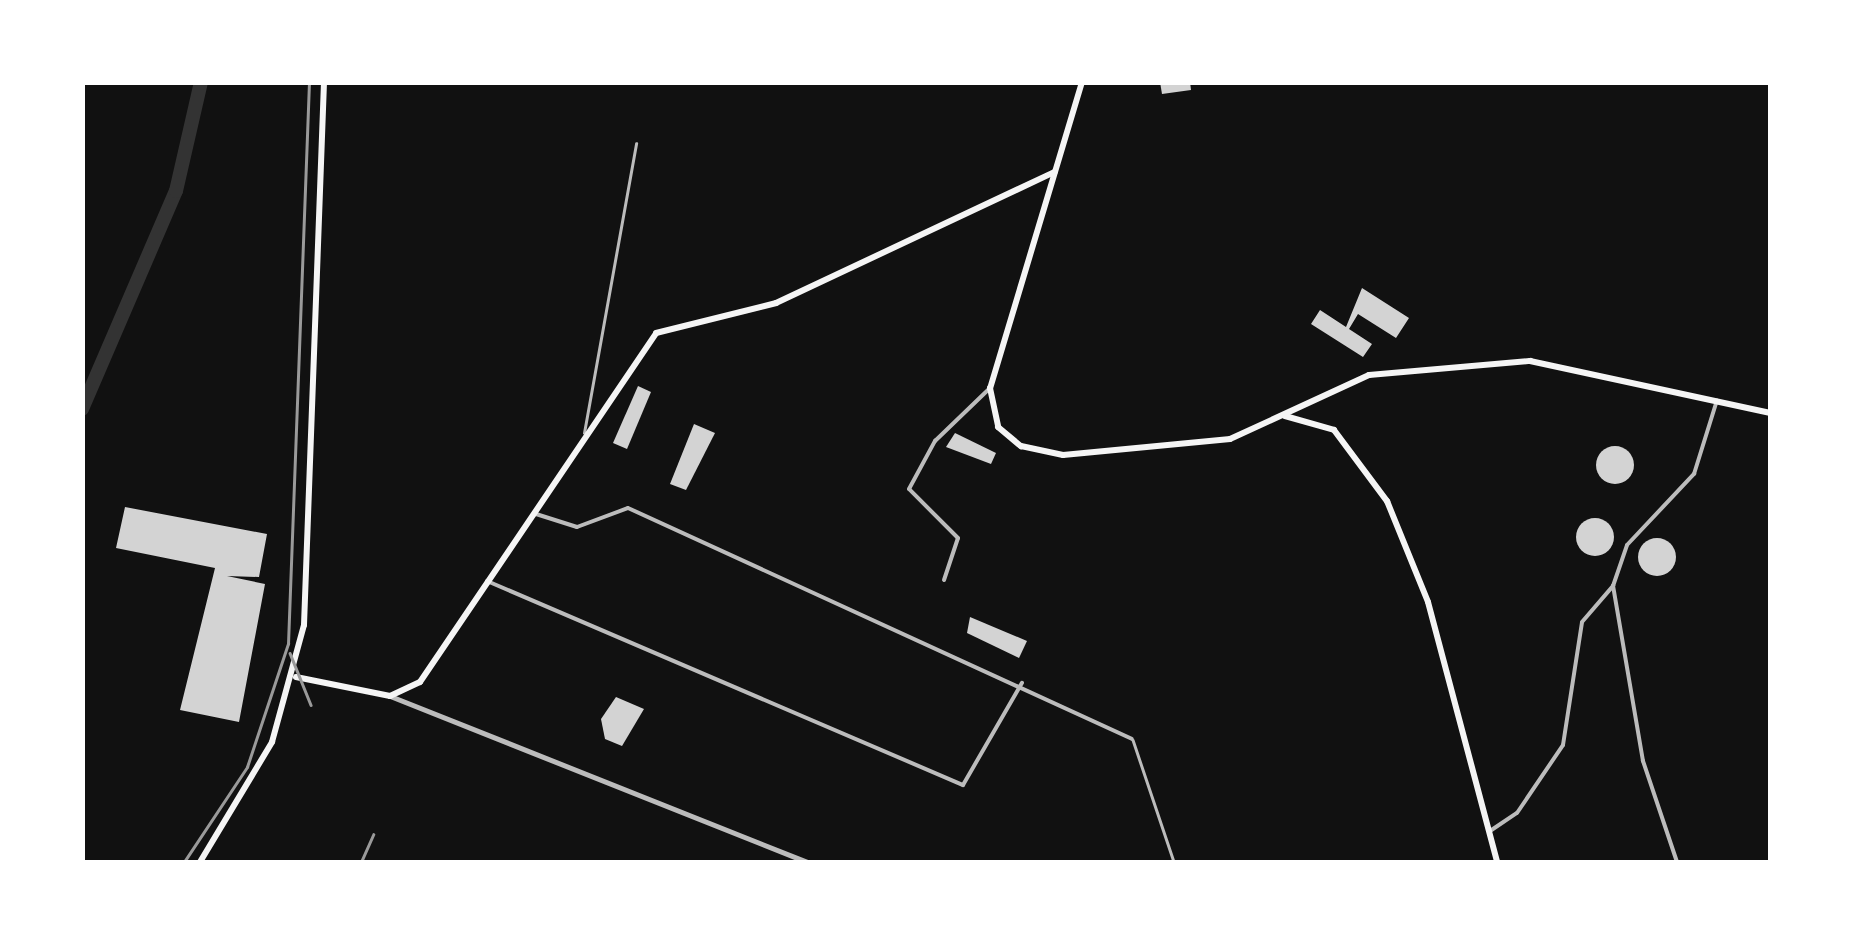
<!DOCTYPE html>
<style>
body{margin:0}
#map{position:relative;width:1853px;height:945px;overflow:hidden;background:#111;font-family:"Alegreya Sans",sans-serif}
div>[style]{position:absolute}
.river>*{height:14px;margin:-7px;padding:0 7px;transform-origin:7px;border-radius:7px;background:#333}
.building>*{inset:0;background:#d3d3d3}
.round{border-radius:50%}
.service>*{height:2.5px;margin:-1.25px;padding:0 1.25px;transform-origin:1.25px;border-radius:1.25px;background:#bcbcbc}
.minor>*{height:4px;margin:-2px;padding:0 2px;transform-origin:2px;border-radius:2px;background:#bcbcbc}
.tertiary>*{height:5px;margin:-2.5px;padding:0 2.5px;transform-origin:2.5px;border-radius:2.5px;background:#bcbcbc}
.secondary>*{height:6px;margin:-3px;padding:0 3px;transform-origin:3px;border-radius:3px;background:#f5f5f5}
.primary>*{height:6px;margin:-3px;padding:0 3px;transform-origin:3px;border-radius:3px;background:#f5f5f5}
.tram>*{height:2.5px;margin:-1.25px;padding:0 1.25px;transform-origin:1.25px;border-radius:1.25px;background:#9a9a9a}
.rail>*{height:2.5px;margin:-1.25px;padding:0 1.25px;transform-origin:1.25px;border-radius:1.25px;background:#9a9a9a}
span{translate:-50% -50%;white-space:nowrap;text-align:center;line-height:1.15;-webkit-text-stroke:9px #fff;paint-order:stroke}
.frame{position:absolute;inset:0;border:85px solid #fff;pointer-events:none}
</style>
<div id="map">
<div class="river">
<i style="left:82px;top:409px;width:237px;rotate:-66.7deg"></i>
<i style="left:176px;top:191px;width:112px;rotate:-77.1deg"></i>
</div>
<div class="building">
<i style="clip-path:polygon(1160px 82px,1190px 82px,1191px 90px,1162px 94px)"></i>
<i style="clip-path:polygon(1362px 288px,1409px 318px,1396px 338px,1358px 314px,1349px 329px,1372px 344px,1363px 357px,1311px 324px,1320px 310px,1346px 327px)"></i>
<i style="clip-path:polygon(638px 386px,651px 392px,627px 449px,613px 443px)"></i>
<i style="clip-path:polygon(694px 424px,715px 433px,686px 490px,670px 484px)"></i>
<i style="clip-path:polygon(955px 433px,996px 453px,991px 464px,946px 447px)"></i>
<i class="round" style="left:1596px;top:446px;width:38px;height:38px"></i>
<i style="clip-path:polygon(125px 507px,267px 534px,259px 577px,227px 576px,265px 584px,239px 722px,180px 710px,215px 568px,116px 548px)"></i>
<i class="round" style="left:1576px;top:518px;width:38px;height:38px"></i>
<i class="round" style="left:1638px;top:538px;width:38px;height:38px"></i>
<i style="clip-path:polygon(970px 617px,1027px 641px,1019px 658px,967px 633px)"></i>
<i style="clip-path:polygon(616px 697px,644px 709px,622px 746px,605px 739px,601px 719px)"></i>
</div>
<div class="service">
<i style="left:584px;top:433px;width:294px;rotate:-79.8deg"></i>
<i style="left:1133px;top:740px;width:129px;rotate:71.4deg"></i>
</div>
<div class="minor">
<i style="left:536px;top:514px;width:43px;rotate:17.6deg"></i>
<i style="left:577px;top:527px;width:54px;rotate:-20.4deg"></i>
<i style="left:628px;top:508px;width:554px;rotate:24.62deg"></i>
<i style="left:944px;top:580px;width:44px;rotate:-71.6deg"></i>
<i style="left:958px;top:538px;width:69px;rotate:-135deg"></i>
<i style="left:909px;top:489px;width:55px;rotate:-61.6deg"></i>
<i style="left:935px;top:441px;width:76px;rotate:-43.9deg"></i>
<i style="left:487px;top:581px;width:518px;rotate:23.2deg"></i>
<i style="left:963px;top:785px;width:118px;rotate:-60deg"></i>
<i style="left:1490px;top:831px;width:32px;rotate:-34deg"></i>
<i style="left:1517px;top:813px;width:82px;rotate:-55.9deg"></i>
<i style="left:1563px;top:745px;width:124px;rotate:-81.2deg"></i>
<i style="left:1582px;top:622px;width:48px;rotate:-49.3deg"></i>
<i style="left:1677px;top:862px;width:107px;rotate:-108.6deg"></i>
<i style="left:1643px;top:761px;width:178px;rotate:-99.7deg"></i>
<i style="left:1613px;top:586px;width:43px;rotate:-71.1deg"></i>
<i style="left:1627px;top:545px;width:98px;rotate:-46.7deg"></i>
<i style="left:1694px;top:474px;width:77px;rotate:-72.7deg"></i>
</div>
<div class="tertiary">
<i style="left:390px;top:696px;width:450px;rotate:21.7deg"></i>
</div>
<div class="secondary">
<i style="left:1285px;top:416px;width:51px;rotate:15.9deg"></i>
<i style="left:1334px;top:430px;width:89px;rotate:53.3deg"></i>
<i style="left:1387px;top:501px;width:109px;rotate:67.9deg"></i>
<i style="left:1428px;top:602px;width:269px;rotate:75.1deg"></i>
<i style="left:296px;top:677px;width:96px;rotate:11.4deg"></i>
<i style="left:390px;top:696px;width:33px;rotate:-25deg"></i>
<i style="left:420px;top:682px;width:421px;rotate:-55.9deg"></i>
<i style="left:656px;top:333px;width:124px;rotate:-14deg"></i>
<i style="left:776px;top:303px;width:308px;rotate:-25.2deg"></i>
</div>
<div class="primary">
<i style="left:1082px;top:82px;width:320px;rotate:106.7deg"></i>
<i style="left:990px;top:388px;width:40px;rotate:78deg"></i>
<i style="left:998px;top:427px;width:30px;rotate:40deg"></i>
<i style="left:1021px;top:446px;width:43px;rotate:12.1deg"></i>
<i style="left:1063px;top:455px;width:168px;rotate:-5.5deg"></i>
<i style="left:1230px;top:439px;width:153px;rotate:-24.7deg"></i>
<i style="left:1369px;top:375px;width:162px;rotate:-5deg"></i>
<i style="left:1530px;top:361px;width:246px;rotate:12.2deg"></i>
<i style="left:200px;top:862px;width:140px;rotate:-59deg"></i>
<i style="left:272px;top:742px;width:121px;rotate:-74.7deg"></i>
<i style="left:304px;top:625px;width:543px;rotate:-87.89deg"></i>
</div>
<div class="tram">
<i style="left:290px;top:653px;width:56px;rotate:68deg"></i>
<i style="left:184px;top:862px;width:114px;rotate:-56.4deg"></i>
<i style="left:247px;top:767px;width:130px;rotate:-71.6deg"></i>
<i style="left:288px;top:644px;width:562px;rotate:-87.86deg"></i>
</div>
<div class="rail">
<i style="left:361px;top:862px;width:30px;rotate:-66deg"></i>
</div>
<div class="frame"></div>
</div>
